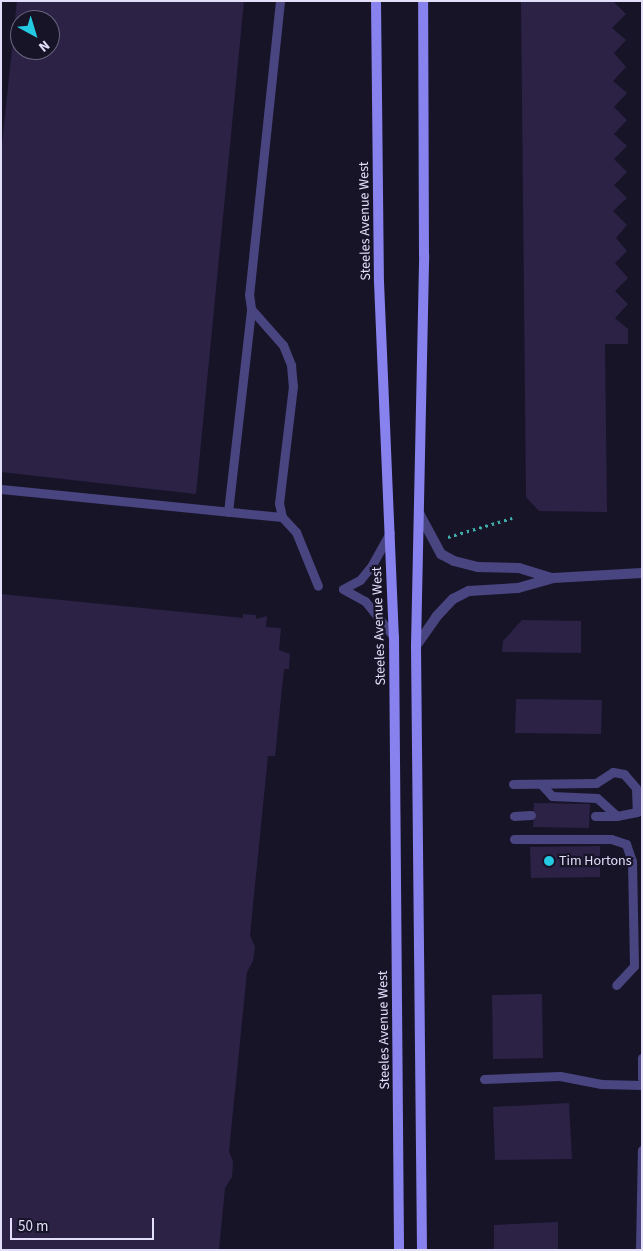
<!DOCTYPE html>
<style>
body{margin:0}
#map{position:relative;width:643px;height:1251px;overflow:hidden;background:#181428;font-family:"Source Sans 3",sans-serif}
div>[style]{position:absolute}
.building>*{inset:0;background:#2b2246}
.path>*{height:3px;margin-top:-1.5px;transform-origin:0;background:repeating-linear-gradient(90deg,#41adaa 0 2.5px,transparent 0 6.5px)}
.service>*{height:9px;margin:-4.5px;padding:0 4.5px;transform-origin:4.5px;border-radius:4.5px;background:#494581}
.minor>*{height:10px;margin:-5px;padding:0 5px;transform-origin:5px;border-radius:5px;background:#494581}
.secondary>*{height:10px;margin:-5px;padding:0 5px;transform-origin:5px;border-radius:5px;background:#8882ef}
.dots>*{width:14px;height:14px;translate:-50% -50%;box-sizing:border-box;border:2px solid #181428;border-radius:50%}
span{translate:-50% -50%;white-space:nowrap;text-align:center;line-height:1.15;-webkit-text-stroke:4.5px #181428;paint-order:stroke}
.street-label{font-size:14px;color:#e3dffb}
.poi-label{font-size:14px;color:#e3dffb}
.left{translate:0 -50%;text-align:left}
.frame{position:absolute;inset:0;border:2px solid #e3dffb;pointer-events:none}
.north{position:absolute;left:10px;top:10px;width:50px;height:50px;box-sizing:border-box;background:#181428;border:1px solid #69657c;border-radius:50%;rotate:141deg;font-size:14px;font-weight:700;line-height:20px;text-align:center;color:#e3dffb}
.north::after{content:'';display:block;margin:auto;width:18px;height:22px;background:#24c9e2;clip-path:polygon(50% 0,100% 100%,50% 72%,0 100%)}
.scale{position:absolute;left:10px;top:1218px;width:144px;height:22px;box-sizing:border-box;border:2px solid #e3dffb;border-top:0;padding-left:6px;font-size:15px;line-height:18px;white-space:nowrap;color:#e3dffb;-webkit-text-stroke:4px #181428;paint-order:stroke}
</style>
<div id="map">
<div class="building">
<i style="clip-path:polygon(evenodd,17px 1px,244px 1px,196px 494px,1px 472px,1px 154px,17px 1px,20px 20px,50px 20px,50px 50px,20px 50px,20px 20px)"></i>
<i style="clip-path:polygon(521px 1px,613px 1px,626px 14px,612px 28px,626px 40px,614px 53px,626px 67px,613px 81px,627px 93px,614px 107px,627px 120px,614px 134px,627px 146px,614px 159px,627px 172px,614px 185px,627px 198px,613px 211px,627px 225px,616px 238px,627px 251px,615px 263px,628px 278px,615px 291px,628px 304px,615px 318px,628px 329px,628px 344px,605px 344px,607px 512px,539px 511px,526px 497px)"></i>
<i style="clip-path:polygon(1px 594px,243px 618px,243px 614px,256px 615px,256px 619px,267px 616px,266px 627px,281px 628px,279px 650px,290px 654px,289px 669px,284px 669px,275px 756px,268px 756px,250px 935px,255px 947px,253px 961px,247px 972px,229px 1151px,233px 1162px,232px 1177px,225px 1188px,219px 1250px,1px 1250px)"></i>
<i style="clip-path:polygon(522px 620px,581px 621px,581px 653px,502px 652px,503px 641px)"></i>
<i style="clip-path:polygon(516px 699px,602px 700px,601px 734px,515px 733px)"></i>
<i style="clip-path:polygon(534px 803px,590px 804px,589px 828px,533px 827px)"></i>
<i style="clip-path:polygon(600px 846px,600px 877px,531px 878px,530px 847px)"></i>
<i style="clip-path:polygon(542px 994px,543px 1058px,493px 1059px,492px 995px)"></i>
<i style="clip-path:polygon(569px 1103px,572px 1159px,495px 1160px,493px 1107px)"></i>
<i style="clip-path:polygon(558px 1222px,558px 1250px,494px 1250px,494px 1225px)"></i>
</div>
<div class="path">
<i style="left:448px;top:537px;width:67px;rotate:-16.5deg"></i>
</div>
<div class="service">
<i style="left:280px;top:1px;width:295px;rotate:96deg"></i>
<i style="left:249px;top:294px;width:15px;rotate:82deg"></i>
<i style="left:251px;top:309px;width:48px;rotate:48.4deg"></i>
<i style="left:283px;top:345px;width:22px;rotate:68deg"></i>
<i style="left:291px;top:365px;width:21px;rotate:85deg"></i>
<i style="left:293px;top:386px;width:118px;rotate:96.8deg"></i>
<i style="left:279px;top:503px;width:14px;rotate:78deg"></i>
<i style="left:282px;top:517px;width:21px;rotate:47deg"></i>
<i style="left:296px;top:532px;width:58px;rotate:67.8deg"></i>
<i style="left:1px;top:489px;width:282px;rotate:5.7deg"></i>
<i style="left:228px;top:512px;width:204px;rotate:-83.5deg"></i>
<i style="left:343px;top:589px;width:19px;rotate:-28deg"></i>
<i style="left:360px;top:580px;width:19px;rotate:-51deg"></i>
<i style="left:372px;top:565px;width:37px;rotate:-61deg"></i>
<i style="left:343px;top:589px;width:25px;rotate:29deg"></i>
<i style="left:365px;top:601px;width:46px;rotate:51.1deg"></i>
<i style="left:513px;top:784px;width:83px;rotate:-0.7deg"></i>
<i style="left:596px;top:783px;width:20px;rotate:-33deg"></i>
<i style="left:613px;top:772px;width:11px;rotate:10deg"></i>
<i style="left:624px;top:774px;width:18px;rotate:49deg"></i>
<i style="left:636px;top:788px;width:24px;rotate:88deg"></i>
<i style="left:637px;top:812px;width:20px;rotate:169deg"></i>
<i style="left:617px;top:816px;width:27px;rotate:-138deg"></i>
<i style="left:597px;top:798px;width:45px;rotate:-177.5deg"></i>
<i style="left:552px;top:796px;width:16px;rotate:-133deg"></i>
<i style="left:514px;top:816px;width:17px;rotate:-3deg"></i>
<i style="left:595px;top:816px;width:22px"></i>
<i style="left:514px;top:839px;width:97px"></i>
<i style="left:611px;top:839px;width:16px;rotate:18deg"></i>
<i style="left:626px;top:844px;width:18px;rotate:71deg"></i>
<i style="left:632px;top:861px;width:105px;rotate:88.9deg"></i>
<i style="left:634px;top:966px;width:26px;rotate:133deg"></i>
<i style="left:642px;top:1058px;width:20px;rotate:90deg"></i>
<i style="left:484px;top:1079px;width:76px;rotate:-2.3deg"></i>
<i style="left:560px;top:1076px;width:42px;rotate:11deg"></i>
<i style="left:601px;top:1084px;width:41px;rotate:1.4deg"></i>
<i style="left:640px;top:1250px;width:100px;rotate:-88.9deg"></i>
</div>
<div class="minor">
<i style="left:419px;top:513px;width:47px;rotate:61.8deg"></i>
<i style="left:441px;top:554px;width:15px;rotate:28deg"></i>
<i style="left:454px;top:561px;width:25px;rotate:14deg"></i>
<i style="left:478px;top:567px;width:41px;rotate:1.4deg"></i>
<i style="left:519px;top:568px;width:34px;rotate:17deg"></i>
<i style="left:416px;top:646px;width:35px;rotate:-55deg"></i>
<i style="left:436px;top:617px;width:25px;rotate:-47deg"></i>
<i style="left:453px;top:599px;width:18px;rotate:-27deg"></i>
<i style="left:469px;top:591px;width:49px;rotate:-3.5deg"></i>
<i style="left:518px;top:588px;width:36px;rotate:-16deg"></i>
<i style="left:553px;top:578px;width:89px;rotate:-3.2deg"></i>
</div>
<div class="secondary">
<i style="left:376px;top:1px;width:281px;rotate:89.4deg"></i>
<i style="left:379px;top:282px;width:355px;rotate:87.6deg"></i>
<i style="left:394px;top:637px;width:613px;rotate:89.53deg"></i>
<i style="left:422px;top:1250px;width:604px;rotate:-90.57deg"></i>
<i style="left:416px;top:646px;width:391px;rotate:-88.8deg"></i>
<i style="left:424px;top:255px;width:254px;rotate:-90.2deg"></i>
</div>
<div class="dots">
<i style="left:549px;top:861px;background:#24c9e2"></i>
</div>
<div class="street-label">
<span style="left:365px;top:221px;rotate:-91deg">Steeles Avenue West</span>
<span style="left:379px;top:626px;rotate:-92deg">Steeles Avenue West</span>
<span style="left:384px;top:1030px;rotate:-91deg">Steeles Avenue West</span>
</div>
<div class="poi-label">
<span class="left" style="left:559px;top:861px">Tim Hortons</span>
</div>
<div class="frame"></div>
<div class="north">N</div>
<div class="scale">50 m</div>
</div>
